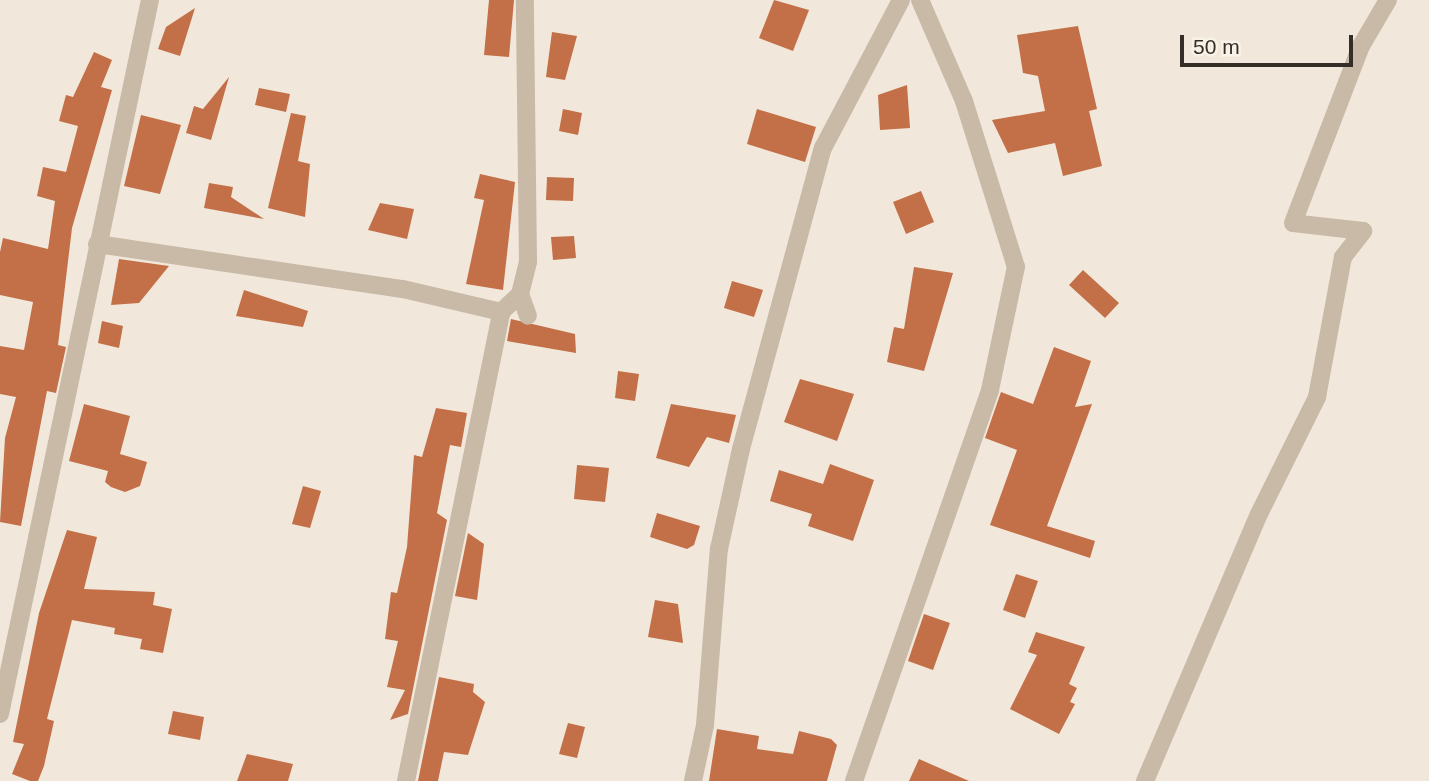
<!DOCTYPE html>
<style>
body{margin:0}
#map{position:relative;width:1429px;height:781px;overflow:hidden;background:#f1e8db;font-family:Helvetica,sans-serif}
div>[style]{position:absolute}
.building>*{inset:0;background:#c36f47}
.minor>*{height:18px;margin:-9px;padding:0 9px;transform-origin:9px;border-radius:9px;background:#c9b9a7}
span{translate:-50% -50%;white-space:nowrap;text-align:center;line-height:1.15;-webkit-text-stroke:5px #f9f2e7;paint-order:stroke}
.scale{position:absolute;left:1180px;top:35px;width:173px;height:32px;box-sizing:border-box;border:4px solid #352d28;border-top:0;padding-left:9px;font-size:21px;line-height:24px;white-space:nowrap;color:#352d28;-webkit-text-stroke:5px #f9f2e7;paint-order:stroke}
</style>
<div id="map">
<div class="building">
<i style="clip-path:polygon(489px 0,514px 0,509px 57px,484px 55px)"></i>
<i style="clip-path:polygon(774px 0,809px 10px,793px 51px,759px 38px)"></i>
<i style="clip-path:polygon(195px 8px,180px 56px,158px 49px,166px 27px)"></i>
<i style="clip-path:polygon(1078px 26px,1097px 109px,1089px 111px,1102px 166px,1063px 176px,1055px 143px,1008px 153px,992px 120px,1045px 111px,1038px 76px,1023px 73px,1017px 35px)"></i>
<i style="clip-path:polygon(552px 32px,577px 36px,565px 80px,546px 77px)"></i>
<i style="clip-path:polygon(94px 52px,112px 60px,101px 87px,112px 90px,72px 228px,58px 345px,66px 347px,56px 393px,47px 391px,21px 526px,0 522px,5px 438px,16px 397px,0 394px,0 346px,24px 350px,33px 302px,0 295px,0 252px,3px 238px,48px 249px,55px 201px,37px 196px,43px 167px,66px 172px,78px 126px,59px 121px,66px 95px,73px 97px)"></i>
<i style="clip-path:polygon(229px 77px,211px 140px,186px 133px,194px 106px,203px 109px)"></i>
<i style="clip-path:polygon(907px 85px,910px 128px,880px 130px,878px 95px)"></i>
<i style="clip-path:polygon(259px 88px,290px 94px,286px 112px,255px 105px)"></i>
<i style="clip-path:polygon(563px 109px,582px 113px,578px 135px,559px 131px)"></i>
<i style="clip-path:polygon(757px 109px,816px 127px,805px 162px,747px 144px)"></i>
<i style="clip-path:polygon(291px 113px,306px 116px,298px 161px,310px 164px,305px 217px,268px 208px)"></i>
<i style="clip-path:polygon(141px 115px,181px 125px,160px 194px,124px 186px)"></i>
<i style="clip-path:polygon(480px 174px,515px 182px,503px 290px,466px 284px,484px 200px,474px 198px)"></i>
<i style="clip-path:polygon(547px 177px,574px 178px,573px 201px,546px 200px)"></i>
<i style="clip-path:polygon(209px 183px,233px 187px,231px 197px,264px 219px,204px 208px)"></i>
<i style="clip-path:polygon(921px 191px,934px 222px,906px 234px,893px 202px)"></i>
<i style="clip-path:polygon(380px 203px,414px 209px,407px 239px,368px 230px)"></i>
<i style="clip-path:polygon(574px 236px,576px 258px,553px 260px,551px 237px)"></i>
<i style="clip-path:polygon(119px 259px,169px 266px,139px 303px,111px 305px)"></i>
<i style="clip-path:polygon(914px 267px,953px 273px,924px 371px,887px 362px,894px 327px,904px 329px)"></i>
<i style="clip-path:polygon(1083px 270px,1119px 303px,1105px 318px,1069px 285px)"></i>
<i style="clip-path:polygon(732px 281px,763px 290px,754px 317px,724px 308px)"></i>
<i style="clip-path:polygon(244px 290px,308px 311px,303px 327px,236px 316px)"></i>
<i style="clip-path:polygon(511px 319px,575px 334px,576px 353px,507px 341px)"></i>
<i style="clip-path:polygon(102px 321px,123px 326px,119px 348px,98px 343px)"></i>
<i style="clip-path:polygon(1054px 347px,1091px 361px,1075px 407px,1092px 404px,1047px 526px,1095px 541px,1090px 558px,990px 525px,1017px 450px,985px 438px,1001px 392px,1033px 404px)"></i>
<i style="clip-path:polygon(618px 371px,639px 374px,635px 401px,615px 398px)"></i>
<i style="clip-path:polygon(800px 379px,854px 394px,837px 441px,784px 422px)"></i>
<i style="clip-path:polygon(84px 404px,130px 416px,120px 454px,147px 462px,140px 486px,125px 492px,111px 487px,105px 482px,108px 471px,69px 461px)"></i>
<i style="clip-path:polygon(671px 404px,736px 415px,729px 443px,707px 437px,689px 467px,656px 458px)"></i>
<i style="clip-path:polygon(436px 408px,467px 413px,461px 447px,450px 445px,437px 513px,447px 520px,408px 714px,390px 720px,405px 690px,387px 687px,398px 641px,385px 639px,391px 592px,397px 593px,407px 547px,414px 455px,422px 457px)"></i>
<i style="clip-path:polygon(830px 464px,874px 480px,853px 541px,808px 526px,812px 514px,770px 501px,779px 470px,823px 484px)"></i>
<i style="clip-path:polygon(577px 465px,609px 468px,605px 502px,574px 499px)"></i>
<i style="clip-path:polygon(303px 486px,321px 491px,310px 528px,292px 524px)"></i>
<i style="clip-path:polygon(657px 513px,700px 526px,694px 545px,687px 549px,650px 537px)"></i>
<i style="clip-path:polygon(67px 530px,97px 537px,84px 589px,155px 592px,153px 605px,172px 609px,163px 653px,140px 649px,142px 639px,114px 634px,115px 628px,72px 620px,47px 719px,54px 721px,44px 766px,38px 781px,30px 781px,12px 774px,24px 744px,13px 742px,39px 613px)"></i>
<i style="clip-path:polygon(468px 533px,484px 544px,477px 600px,455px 596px)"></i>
<i style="clip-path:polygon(1016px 574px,1038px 581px,1025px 618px,1003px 610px)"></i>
<i style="clip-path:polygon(655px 600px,678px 604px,683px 643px,648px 637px)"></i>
<i style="clip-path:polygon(924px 614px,950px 623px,933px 670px,908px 661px)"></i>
<i style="clip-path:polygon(1036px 632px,1085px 647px,1069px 684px,1077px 688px,1070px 702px,1075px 704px,1059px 734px,1010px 709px,1037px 655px,1028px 652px)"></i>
<i style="clip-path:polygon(439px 677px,474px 684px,473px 692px,485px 702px,468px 755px,444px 752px,438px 781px,418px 781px)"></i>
<i style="clip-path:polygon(173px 711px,204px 717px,200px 740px,168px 734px)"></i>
<i style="clip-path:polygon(568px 723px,585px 727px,577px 758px,559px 754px)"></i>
<i style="clip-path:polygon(717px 729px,759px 736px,757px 749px,793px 754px,799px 731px,831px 739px,837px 745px,827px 781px,709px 781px)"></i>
<i style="clip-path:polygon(247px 754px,293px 764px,288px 781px,237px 781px)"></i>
<i style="clip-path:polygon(919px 759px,969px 781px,909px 781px)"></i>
</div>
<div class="minor">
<i style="left:97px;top:244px;width:309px;rotate:8.4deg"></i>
<i style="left:403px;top:289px;width:101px;rotate:13.2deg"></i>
<i style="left:520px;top:294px;width:23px;rotate:70deg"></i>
<i style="left:0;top:714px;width:730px;rotate:-78.14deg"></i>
<i style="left:406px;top:781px;width:479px;rotate:-78.5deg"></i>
<i style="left:501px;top:312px;width:26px;rotate:-43deg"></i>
<i style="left:520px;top:294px;width:33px;rotate:-76deg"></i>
<i style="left:528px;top:262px;width:262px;rotate:-90.7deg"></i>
<i style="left:693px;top:781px;width:57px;rotate:-77.9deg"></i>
<i style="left:705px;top:725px;width:177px;rotate:-85.5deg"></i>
<i style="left:719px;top:549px;width:102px;rotate:-77.6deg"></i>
<i style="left:741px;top:449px;width:312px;rotate:-74.8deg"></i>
<i style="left:823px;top:148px;width:167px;rotate:-62.2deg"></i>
<i style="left:854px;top:781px;width:414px;rotate:-70.8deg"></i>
<i style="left:990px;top:390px;width:126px;rotate:-78.1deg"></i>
<i style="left:1016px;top:267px;width:174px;rotate:-107.4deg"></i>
<i style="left:964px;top:101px;width:110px;rotate:-113.5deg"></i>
<i style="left:1145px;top:781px;width:290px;rotate:-66.9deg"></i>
<i style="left:1259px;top:514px;width:131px;rotate:-63.6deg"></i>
<i style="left:1317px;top:397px;width:142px;rotate:-79.5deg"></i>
<i style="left:1343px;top:257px;width:33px;rotate:-52deg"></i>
<i style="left:1363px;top:231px;width:70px;rotate:-173.5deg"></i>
<i style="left:1293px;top:223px;width:190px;rotate:-69deg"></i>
<i style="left:1361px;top:46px;width:53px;rotate:-59.6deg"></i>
</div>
<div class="scale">50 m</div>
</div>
